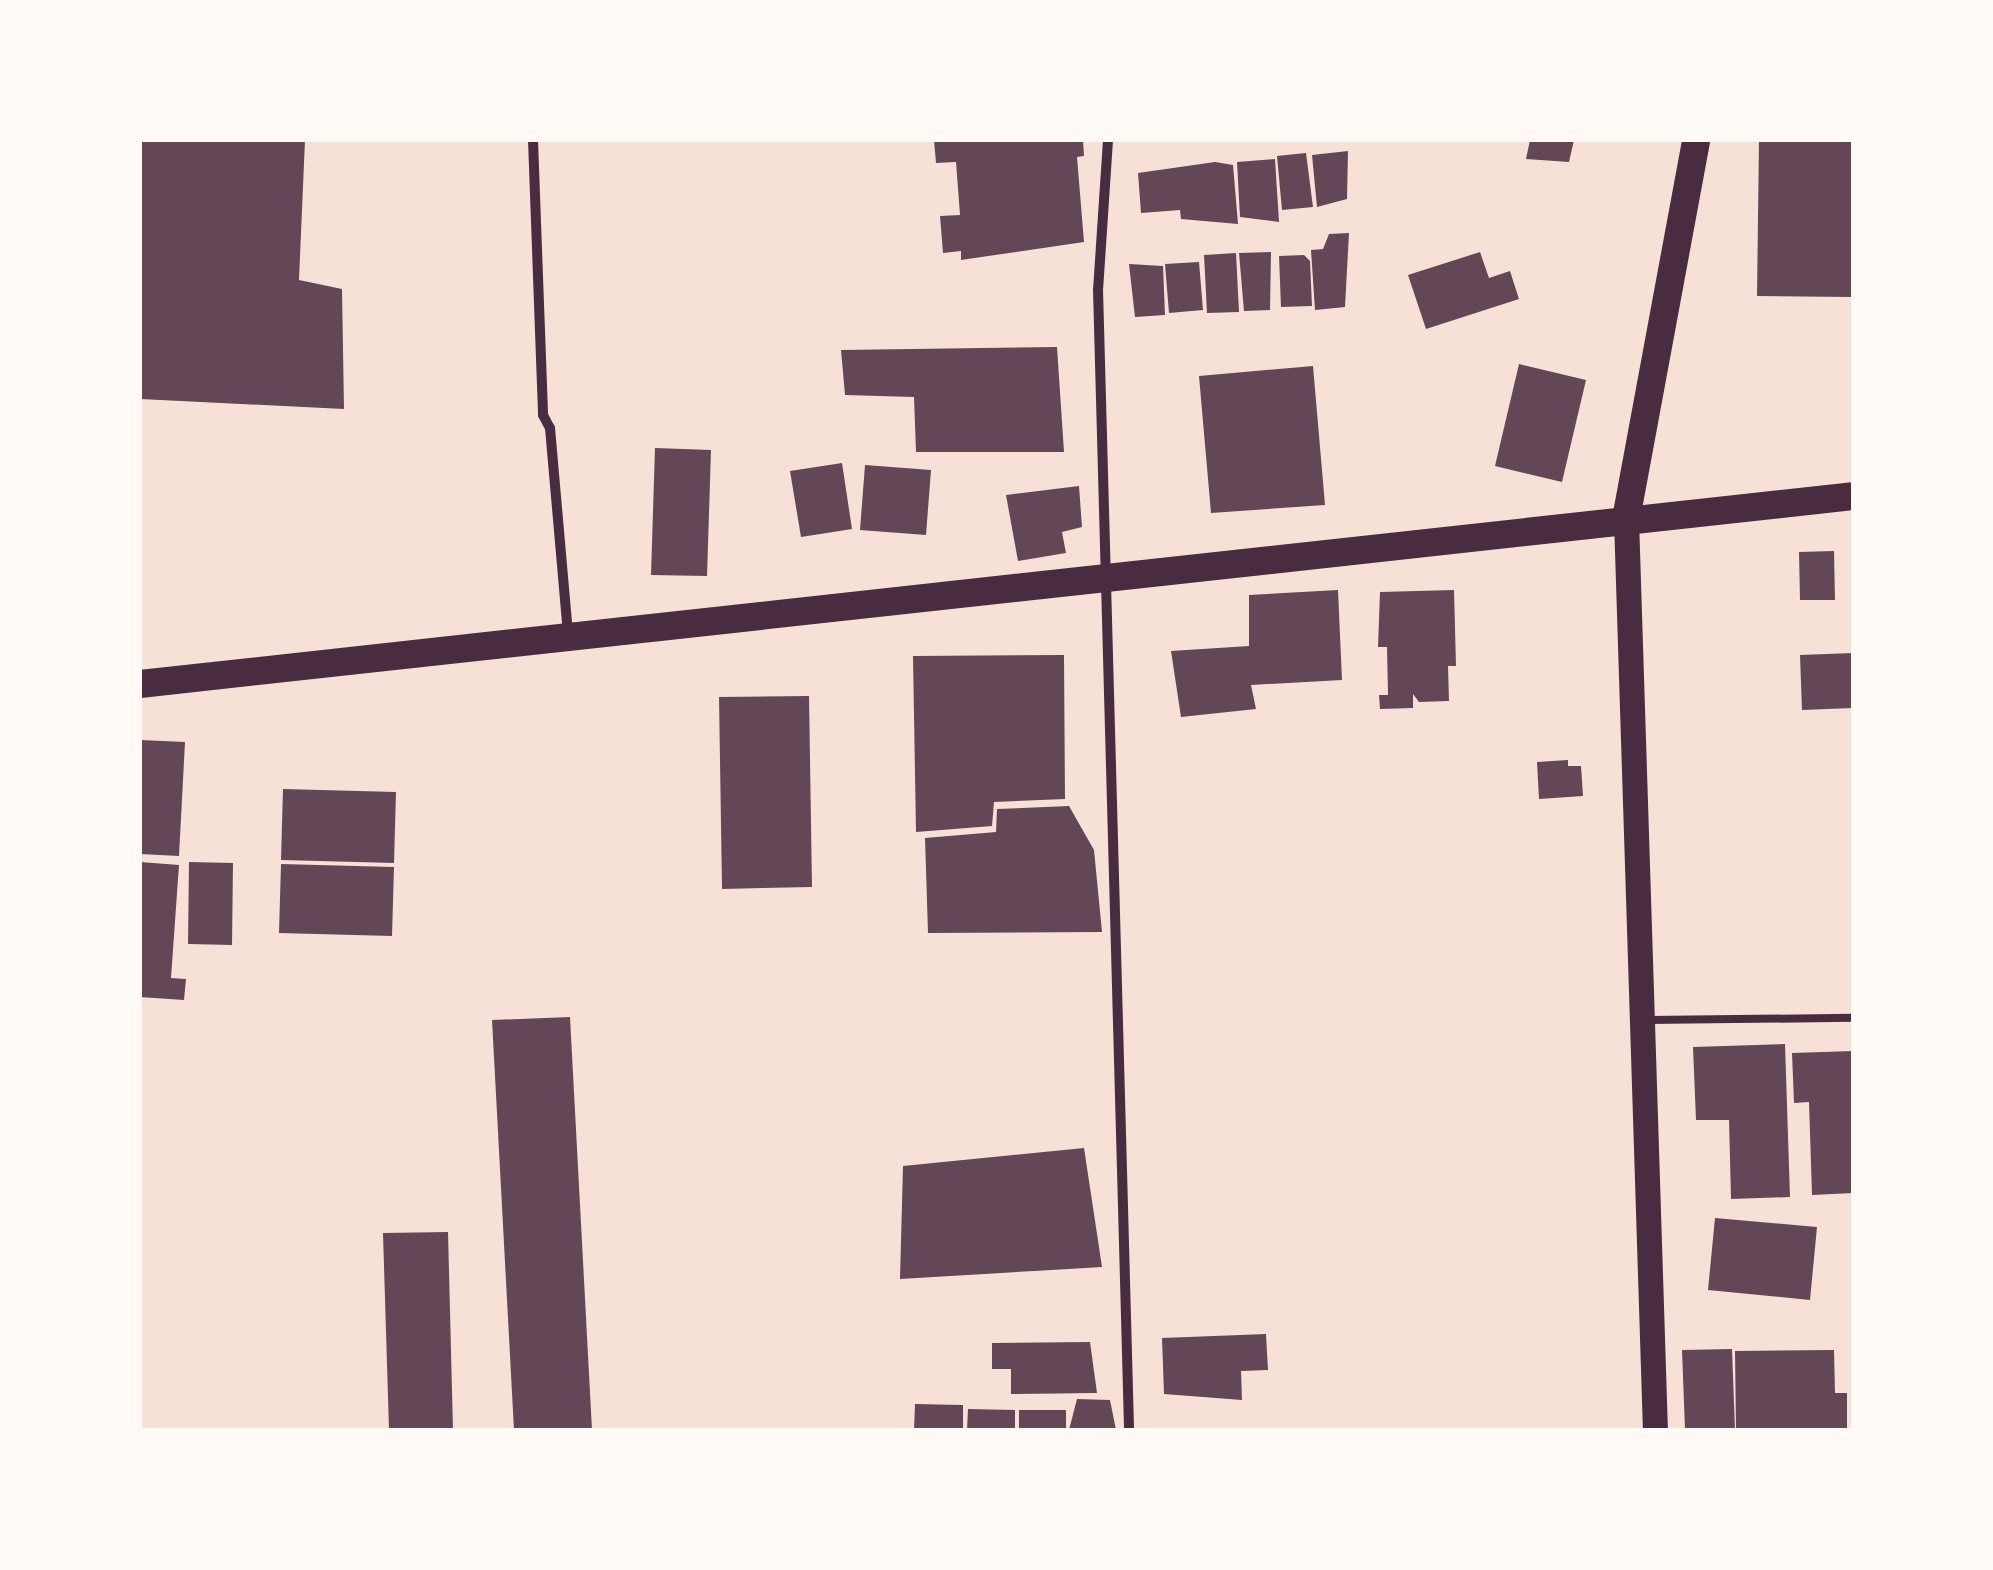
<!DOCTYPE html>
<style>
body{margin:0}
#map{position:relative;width:1993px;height:1570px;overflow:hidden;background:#f7e1d7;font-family:"Zilla Slab",serif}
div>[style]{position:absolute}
.building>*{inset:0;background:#644757}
.service>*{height:8px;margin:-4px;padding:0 4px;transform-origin:4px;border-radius:4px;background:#4a2c40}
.minor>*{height:10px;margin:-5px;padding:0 5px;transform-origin:5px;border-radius:5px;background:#4a2c40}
.primary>*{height:25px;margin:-12.5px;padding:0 12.5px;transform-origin:12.5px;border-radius:12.5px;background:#4a2c40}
.trunk>*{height:28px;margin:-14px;padding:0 14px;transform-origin:14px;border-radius:14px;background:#4a2c40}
span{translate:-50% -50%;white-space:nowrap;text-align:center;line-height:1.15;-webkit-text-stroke:9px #fffaf5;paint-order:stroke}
.frame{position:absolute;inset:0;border:142px solid #fffaf5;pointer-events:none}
</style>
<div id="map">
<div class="building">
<i style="clip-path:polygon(140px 140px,305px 140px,299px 280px,342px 289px,344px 409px,140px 399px)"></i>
<i style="clip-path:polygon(934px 140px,1083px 140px,1084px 156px,1077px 157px,1084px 242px,961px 260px,961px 251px,943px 253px,940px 216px,960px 215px,956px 162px,936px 163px)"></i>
<i style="clip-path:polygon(1530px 140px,1574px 140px,1569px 162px,1526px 159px)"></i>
<i style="clip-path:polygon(1759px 140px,1853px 140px,1853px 297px,1757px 296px)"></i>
<i style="clip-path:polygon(1348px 151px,1347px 199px,1317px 207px,1312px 155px)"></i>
<i style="clip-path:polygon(1306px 153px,1313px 207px,1282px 210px,1277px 156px)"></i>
<i style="clip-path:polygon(1275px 159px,1279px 222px,1240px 217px,1237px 162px)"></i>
<i style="clip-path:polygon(1215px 162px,1233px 165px,1238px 224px,1181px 219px,1180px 210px,1141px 213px,1138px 173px)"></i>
<i style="clip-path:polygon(1349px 233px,1345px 307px,1315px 310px,1311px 250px,1323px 249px,1329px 234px)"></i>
<i style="clip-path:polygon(1271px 252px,1270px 310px,1244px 311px,1239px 253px)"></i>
<i style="clip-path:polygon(1480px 252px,1489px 278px,1510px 271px,1519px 299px,1426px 329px,1408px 275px)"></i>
<i style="clip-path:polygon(1236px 253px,1239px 312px,1207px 313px,1204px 255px)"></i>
<i style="clip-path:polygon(1304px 255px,1310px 261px,1312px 306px,1281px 307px,1279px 256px)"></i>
<i style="clip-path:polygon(1199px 262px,1203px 310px,1169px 313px,1165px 264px)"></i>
<i style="clip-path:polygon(1129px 264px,1163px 266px,1165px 315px,1135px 317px)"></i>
<i style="clip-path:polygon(1057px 347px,1064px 452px,916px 452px,914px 397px,845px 395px,841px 350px)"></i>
<i style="clip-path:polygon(1519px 364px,1586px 380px,1562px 482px,1495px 466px)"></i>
<i style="clip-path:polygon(1313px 366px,1325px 505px,1211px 513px,1199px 376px)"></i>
<i style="clip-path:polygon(655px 448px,711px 450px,707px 576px,651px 575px)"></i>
<i style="clip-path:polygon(842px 463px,852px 529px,801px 537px,790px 471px)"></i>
<i style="clip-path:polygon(865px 465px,931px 470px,926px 535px,860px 530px)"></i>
<i style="clip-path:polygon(1079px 486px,1082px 527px,1062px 532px,1066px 553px,1018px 561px,1006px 495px)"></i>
<i style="clip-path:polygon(1834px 551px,1835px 600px,1800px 600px,1799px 552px)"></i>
<i style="clip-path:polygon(1338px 590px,1342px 680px,1251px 685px,1256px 709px,1181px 717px,1171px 651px,1249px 646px,1249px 595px)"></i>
<i style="clip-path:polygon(1454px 590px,1456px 666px,1448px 666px,1449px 701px,1419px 702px,1413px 694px,1413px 708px,1380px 709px,1379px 695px,1388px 695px,1387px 647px,1378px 647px,1380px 592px)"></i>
<i style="clip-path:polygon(1853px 653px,1853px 708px,1802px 710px,1800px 655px)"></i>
<i style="clip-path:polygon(1064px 655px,1065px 799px,994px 802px,992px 826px,916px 832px,913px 656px)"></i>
<i style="clip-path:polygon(809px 696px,812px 887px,722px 889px,719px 697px)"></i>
<i style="clip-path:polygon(140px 740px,185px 742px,179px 856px,140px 854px)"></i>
<i style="clip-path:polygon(1568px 760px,1568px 766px,1581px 766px,1583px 796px,1539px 799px,1537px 762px)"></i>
<i style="clip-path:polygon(283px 789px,396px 792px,394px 863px,281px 860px)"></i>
<i style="clip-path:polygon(1069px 806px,1094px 850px,1102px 932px,928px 933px,925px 838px,996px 832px,997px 809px)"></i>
<i style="clip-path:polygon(140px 862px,179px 865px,171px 978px,186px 979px,184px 1000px,140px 997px)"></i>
<i style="clip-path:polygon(189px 862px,233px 863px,232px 945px,188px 944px)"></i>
<i style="clip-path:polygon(281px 864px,394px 867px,392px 936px,279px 933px)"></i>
<i style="clip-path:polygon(570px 1017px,592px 1430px,514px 1430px,492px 1020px)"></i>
<i style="clip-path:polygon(1785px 1044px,1790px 1197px,1731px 1199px,1729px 1120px,1696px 1120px,1693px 1047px)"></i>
<i style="clip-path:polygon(1853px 1051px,1853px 1193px,1812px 1195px,1809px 1102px,1794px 1103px,1792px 1053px)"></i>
<i style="clip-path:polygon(1084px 1148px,1102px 1267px,900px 1279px,903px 1166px)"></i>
<i style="clip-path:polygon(1715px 1218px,1817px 1227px,1810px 1300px,1708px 1290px)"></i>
<i style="clip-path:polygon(448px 1232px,453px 1430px,389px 1430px,383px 1233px)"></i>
<i style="clip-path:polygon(1266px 1334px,1268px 1370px,1241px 1371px,1242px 1400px,1164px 1394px,1162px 1338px)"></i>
<i style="clip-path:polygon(1090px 1342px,1097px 1393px,1011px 1394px,1011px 1369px,992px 1369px,992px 1343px)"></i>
<i style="clip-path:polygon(1732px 1349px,1735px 1430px,1685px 1430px,1682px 1350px)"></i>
<i style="clip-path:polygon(1834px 1350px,1835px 1393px,1847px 1393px,1847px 1430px,1736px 1430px,1735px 1351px)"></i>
<i style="clip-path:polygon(1077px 1399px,1110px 1400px,1116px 1430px,1069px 1430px)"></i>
<i style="clip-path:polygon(915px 1404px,963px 1405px,963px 1430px,914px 1430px)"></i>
<i style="clip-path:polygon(968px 1409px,1015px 1410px,1015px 1430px,967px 1430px)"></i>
<i style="clip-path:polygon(1019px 1410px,1066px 1410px,1066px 1430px,1019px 1430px)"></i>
</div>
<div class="service">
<i style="left:1648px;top:1020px;width:205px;rotate:-0.6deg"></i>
</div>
<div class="minor">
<i style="left:533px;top:140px;width:275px;rotate:87.9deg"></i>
<i style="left:543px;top:415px;width:15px;rotate:62deg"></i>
<i style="left:550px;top:428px;width:208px;rotate:85deg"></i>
<i style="left:1108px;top:140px;width:149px;rotate:93.8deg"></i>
<i style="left:1098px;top:289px;width:1141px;rotate:88.44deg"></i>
</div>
<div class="primary">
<i style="left:1626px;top:519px;width:911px;rotate:88.18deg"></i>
</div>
<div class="trunk">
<i style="left:1626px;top:519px;width:385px;rotate:-79.5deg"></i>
<i style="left:140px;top:684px;width:1723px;rotate:-6.26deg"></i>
</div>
<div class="frame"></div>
</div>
